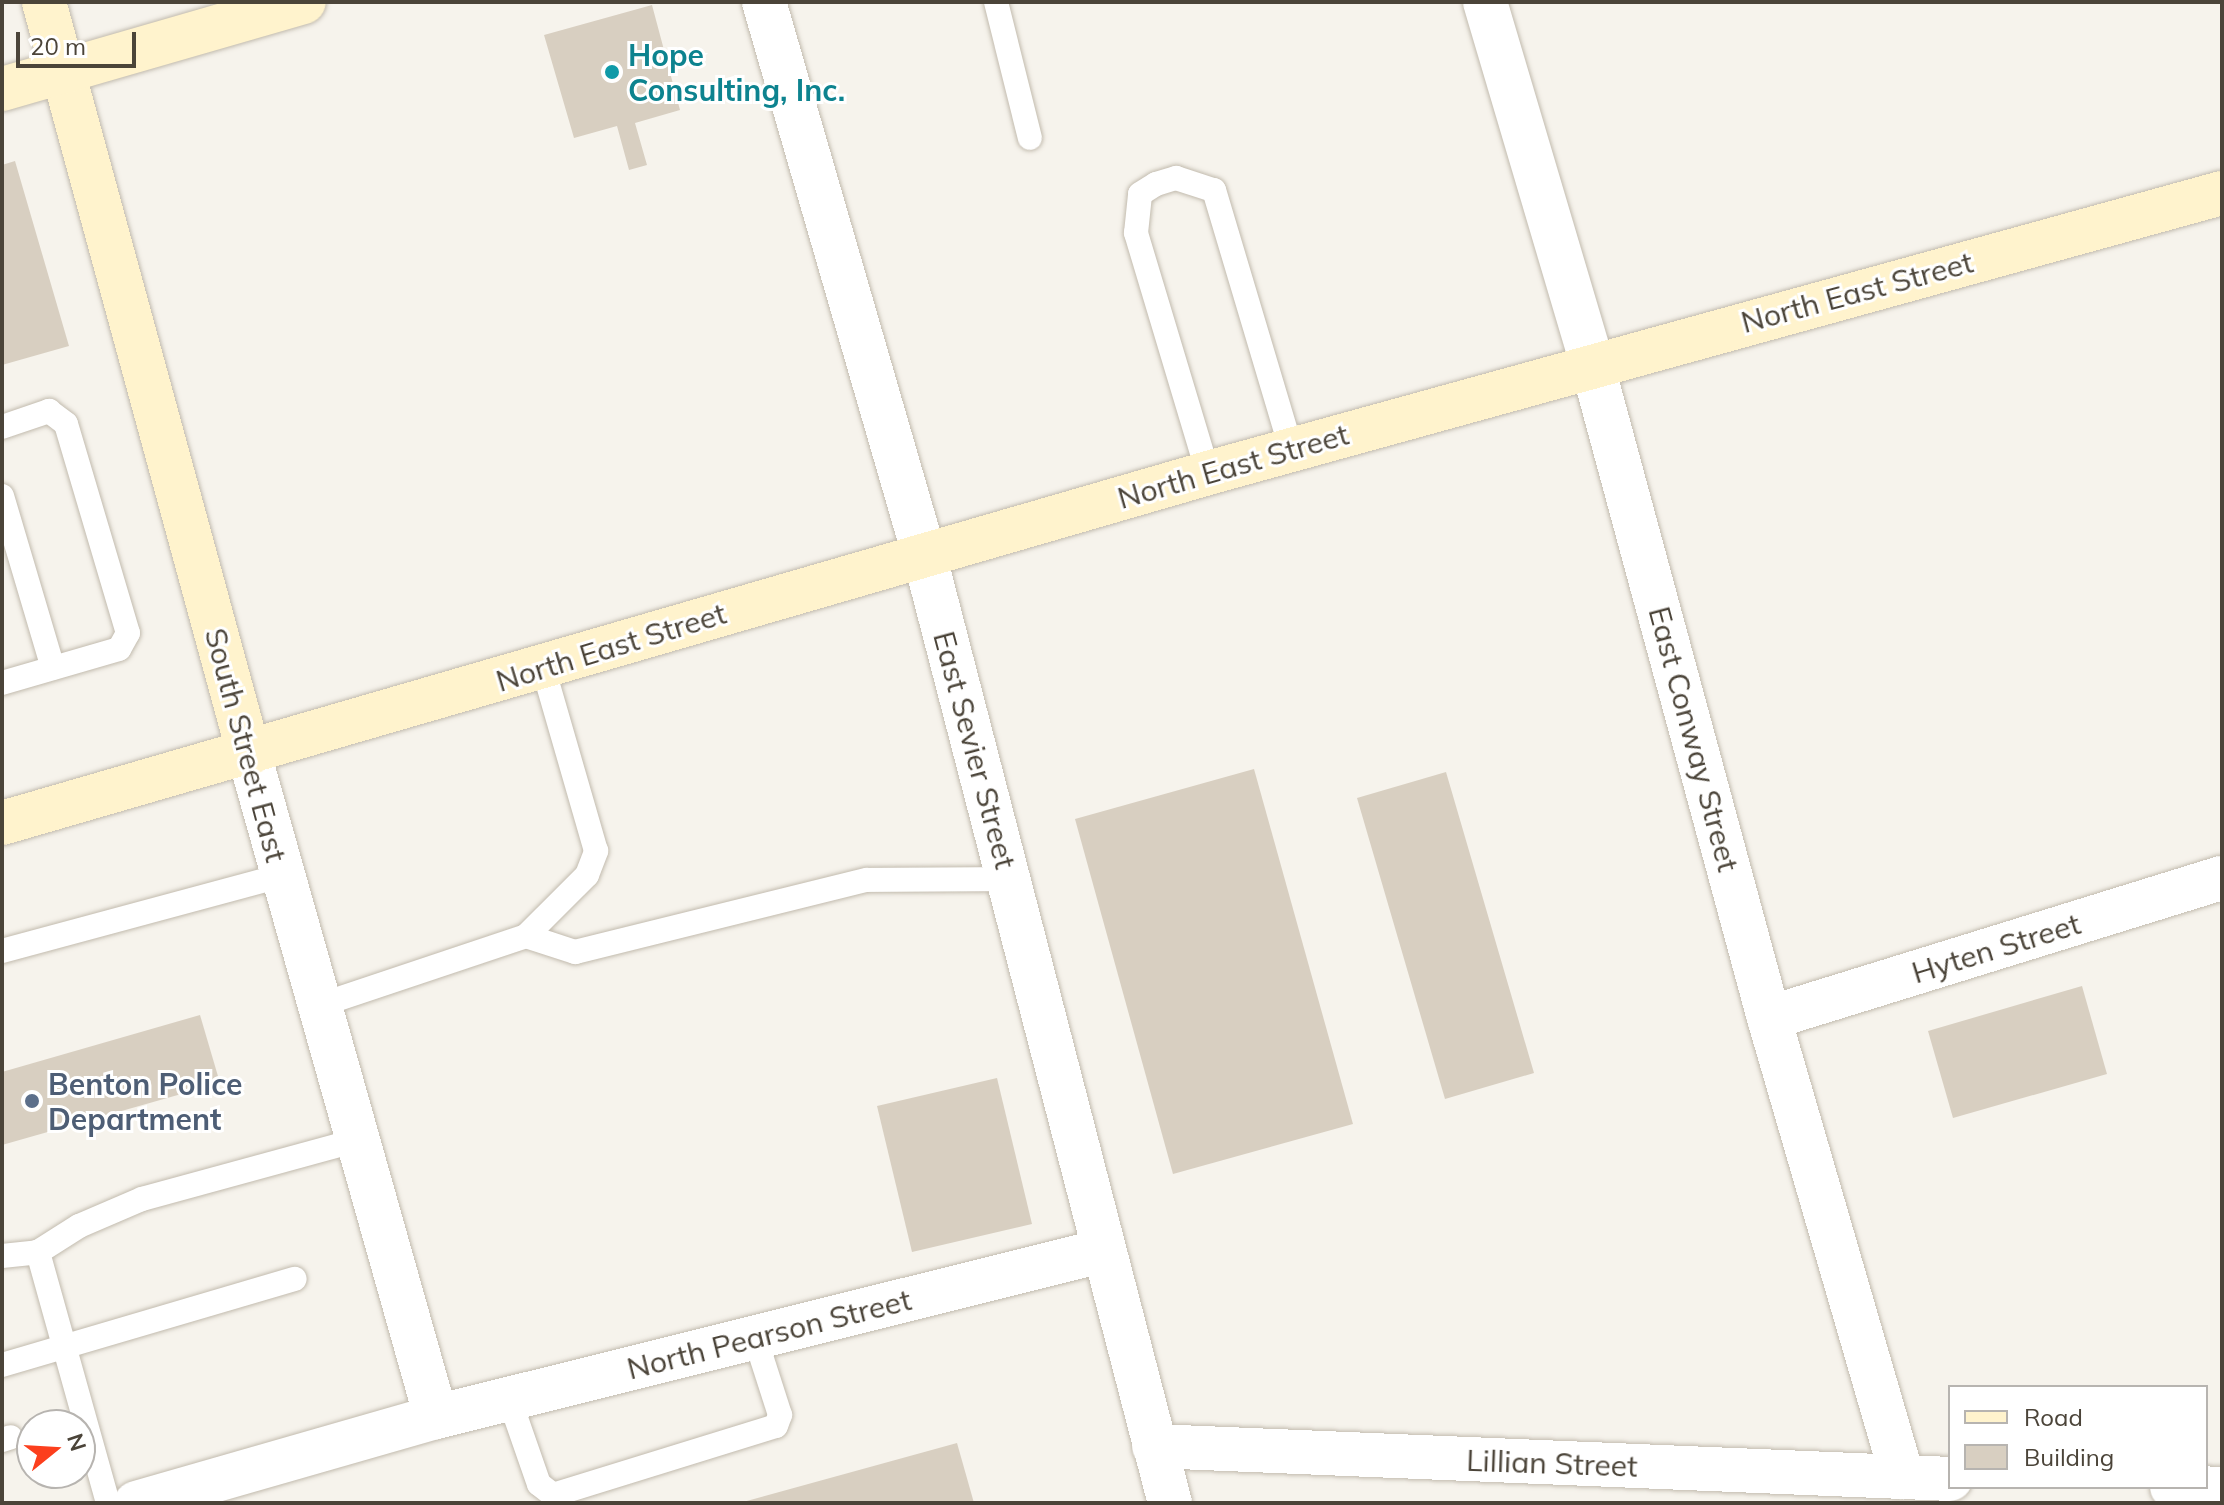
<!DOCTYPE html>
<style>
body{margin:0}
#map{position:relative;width:2224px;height:1505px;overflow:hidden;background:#f6f3ec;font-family:Mulish,sans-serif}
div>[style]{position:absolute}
.building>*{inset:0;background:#d8cfc1}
.roads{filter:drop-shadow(0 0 2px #c2bbae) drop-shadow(0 0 2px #c2bbae)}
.service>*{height:24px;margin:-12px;padding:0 12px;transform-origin:12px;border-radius:12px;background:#fff}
.minor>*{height:44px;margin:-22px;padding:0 22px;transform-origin:22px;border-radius:22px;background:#fff}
.tertiary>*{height:44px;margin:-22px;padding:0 22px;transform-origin:22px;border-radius:22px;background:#fff}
.secondary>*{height:44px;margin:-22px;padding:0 22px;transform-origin:22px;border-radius:22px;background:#fff3cd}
.dots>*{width:22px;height:22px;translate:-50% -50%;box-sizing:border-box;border:4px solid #fff;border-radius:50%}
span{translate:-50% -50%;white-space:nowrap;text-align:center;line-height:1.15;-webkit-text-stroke:6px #fff;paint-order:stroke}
.culture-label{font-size:30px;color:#0d838f;font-weight:700}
.left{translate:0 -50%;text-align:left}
.street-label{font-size:30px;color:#4b4439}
.service-label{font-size:30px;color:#4e5e75;font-weight:700}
.frame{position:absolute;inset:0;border:4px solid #4b4439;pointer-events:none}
.legend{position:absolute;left:1948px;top:1385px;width:260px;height:104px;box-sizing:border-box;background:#fff;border:2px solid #b7b4b0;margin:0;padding:10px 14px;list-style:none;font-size:24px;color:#4b4439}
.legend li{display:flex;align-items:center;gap:16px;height:40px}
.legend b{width:40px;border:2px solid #b7b4b0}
.north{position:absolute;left:16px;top:1409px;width:80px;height:80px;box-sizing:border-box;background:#fff;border:2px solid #b7b4b0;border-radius:50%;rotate:72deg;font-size:22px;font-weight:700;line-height:32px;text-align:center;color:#4b4439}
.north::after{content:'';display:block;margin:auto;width:28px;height:36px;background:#fc3f1d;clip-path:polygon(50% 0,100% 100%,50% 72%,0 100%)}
.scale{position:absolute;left:16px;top:32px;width:120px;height:36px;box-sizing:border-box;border:4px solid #4b4439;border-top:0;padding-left:10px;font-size:24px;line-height:28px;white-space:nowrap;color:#4b4439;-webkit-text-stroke:6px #fff;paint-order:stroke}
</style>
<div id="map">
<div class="building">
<i style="clip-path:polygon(652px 5px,680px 110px,635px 123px,647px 165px,629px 170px,617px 126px,574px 138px,544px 35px)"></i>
<i style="clip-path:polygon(15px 161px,69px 346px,2px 365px,2px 165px)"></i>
<i style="clip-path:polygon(1254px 769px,1353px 1124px,1173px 1174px,1075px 819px)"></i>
<i style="clip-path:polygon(1446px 772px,1534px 1073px,1445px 1099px,1357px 798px)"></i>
<i style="clip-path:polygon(2082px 986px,2107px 1074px,1953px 1118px,1928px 1031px)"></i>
<i style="clip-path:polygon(200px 1015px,220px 1083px,2px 1145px,2px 1072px)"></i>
<i style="clip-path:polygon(997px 1078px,1032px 1224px,912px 1252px,877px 1106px)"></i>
<i style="clip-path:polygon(957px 1443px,974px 1503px,743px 1503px,743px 1502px)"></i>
</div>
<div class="roads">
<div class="service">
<i style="left:996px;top:2px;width:140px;rotate:76deg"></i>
<i style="left:2px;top:427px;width:50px;rotate:-18.8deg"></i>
<i style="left:49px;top:411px;width:21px;rotate:37deg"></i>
<i style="left:66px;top:424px;width:218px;rotate:73.5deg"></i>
<i style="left:128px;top:633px;width:18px;rotate:119deg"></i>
<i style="left:119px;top:649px;width:122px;rotate:163.8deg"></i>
<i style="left:1208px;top:473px;width:251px;rotate:-106.7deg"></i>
<i style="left:1136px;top:233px;width:39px;rotate:-84deg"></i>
<i style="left:1140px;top:194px;width:19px;rotate:-32deg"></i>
<i style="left:1156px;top:184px;width:21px;rotate:-17deg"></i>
<i style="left:1176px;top:178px;width:40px;rotate:18deg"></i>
<i style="left:1214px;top:190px;width:270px;rotate:73.4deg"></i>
<i style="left:2px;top:496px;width:179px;rotate:73.5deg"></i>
<i style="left:526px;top:936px;width:52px;rotate:18.1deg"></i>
<i style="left:575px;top:952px;width:301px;rotate:-13.9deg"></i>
<i style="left:867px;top:880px;width:142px;rotate:-0.4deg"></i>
<i style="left:2px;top:951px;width:291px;rotate:-15.1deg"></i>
<i style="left:320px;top:1005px;width:217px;rotate:-18.5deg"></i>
<i style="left:526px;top:936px;width:86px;rotate:-45deg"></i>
<i style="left:587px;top:875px;width:26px;rotate:-69deg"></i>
<i style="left:596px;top:851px;width:191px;rotate:-106.1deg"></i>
<i style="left:2px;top:1256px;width:36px;rotate:-6deg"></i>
<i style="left:2px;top:1365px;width:305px;rotate:-16.4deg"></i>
<i style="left:509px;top:1398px;width:91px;rotate:70.8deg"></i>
<i style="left:539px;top:1484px;width:18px;rotate:38deg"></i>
<i style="left:553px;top:1495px;width:233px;rotate:-17.2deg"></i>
<i style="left:776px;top:1426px;width:12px;rotate:-70deg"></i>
<i style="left:780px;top:1415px;width:82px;rotate:-107.8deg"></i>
<i style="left:2px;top:1440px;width:9px;rotate:-18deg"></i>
<i style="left:108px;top:1503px;width:261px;rotate:-105.6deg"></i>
<i style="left:38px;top:1252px;width:49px;rotate:-32.4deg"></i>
<i style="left:79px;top:1226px;width:69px;rotate:-23.2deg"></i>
<i style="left:142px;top:1199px;width:224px;rotate:-15.3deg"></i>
</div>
<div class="minor">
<i style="left:1485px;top:2px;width:377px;rotate:73.5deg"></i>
<i style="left:1592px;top:364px;width:678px;rotate:74.86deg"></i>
<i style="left:1769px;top:1018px;width:478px;rotate:73.8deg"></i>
<i style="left:249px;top:754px;width:689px;rotate:74.25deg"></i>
<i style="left:1769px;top:1018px;width:474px;rotate:-17.2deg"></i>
<i style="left:1154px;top:1446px;width:797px;rotate:2.37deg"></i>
<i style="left:2172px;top:1487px;width:50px;rotate:2.3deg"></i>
<i style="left:136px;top:1503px;width:312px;rotate:-16deg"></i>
<i style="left:436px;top:1417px;width:686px;rotate:-14deg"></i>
</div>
<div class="tertiary">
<i style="left:764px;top:2px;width:575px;rotate:73.84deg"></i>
<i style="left:924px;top:554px;width:980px;rotate:75.47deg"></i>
</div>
<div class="secondary">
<i style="left:44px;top:2px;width:779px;rotate:74.75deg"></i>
<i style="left:2px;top:89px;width:314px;rotate:-16.1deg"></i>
<i style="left:2px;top:823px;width:1256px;rotate:-16.18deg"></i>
<i style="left:1208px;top:473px;width:1052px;rotate:-15.44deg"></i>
</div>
</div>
<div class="dots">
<i style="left:612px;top:72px;background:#0f9aa8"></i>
<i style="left:32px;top:1101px;background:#5c6f8a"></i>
</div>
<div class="culture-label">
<span class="left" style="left:628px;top:72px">Hope<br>Consulting, Inc.</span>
</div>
<div class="street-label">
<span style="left:1857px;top:292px;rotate:-15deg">North East Street</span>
<span style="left:1233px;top:466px;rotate:-16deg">North East Street</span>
<span style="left:611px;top:647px;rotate:-17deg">North East Street</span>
<span style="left:1694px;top:739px;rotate:75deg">East Conway Street</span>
<span style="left:246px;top:745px;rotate:75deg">South Street East</span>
<span style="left:975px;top:750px;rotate:75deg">East Sevier Street</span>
<span style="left:1996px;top:948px;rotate:-17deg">Hyten Street</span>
<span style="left:769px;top:1334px;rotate:-14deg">North Pearson Street</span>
<span style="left:1552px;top:1463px;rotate:2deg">Lillian Street</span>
</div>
<div class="service-label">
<span class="left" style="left:48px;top:1101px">Benton Police<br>Department</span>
</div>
<div class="frame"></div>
<ul class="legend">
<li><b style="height:10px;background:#fff3cd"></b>Road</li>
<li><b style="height:22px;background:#d8cfc1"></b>Building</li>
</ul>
<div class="north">N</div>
<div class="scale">20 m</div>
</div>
